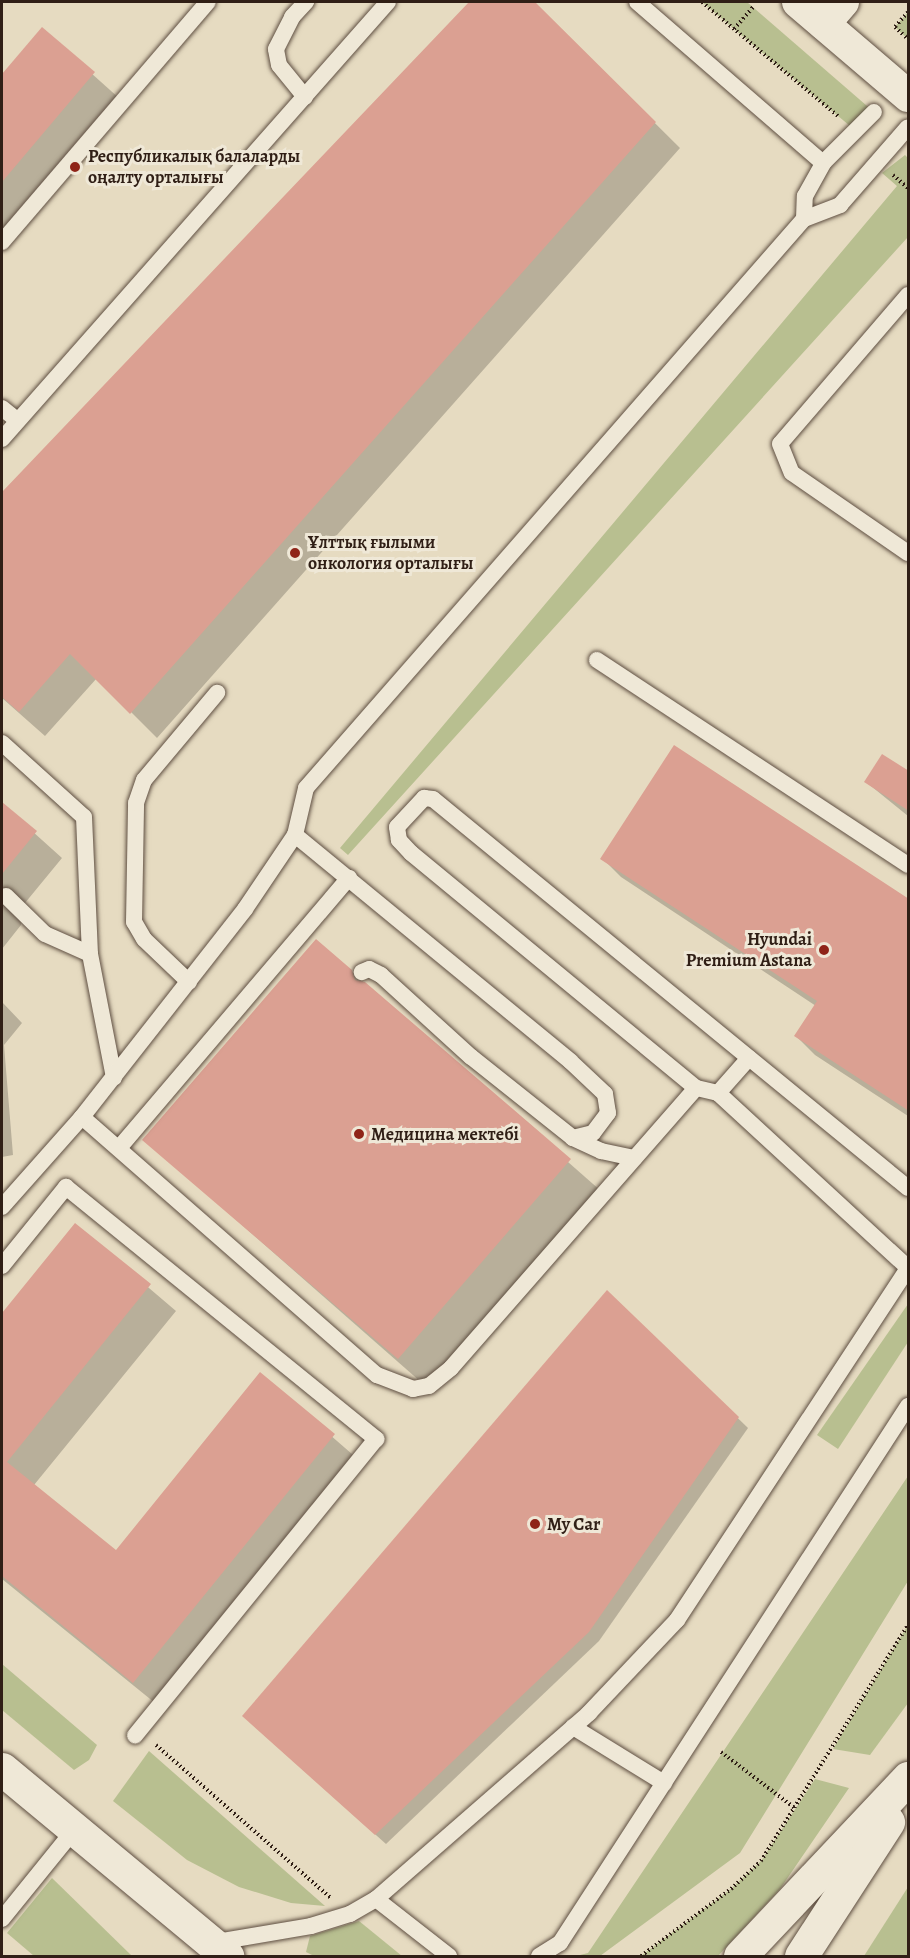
<!DOCTYPE html>
<meta charset="utf-8">
<style>
body{margin:0}
#map{position:relative;width:910px;height:1958px;overflow:hidden;background:#e6dbc1;font-family:Alegreya,serif}
div>[style]{position:absolute}
.green>*{inset:0;background:#b8bf90}
.shadow>*{inset:0;background:#0003}
.building>*{inset:0;background:#dba092}
.path>*{height:4px;margin-top:-2px;transform-origin:0;background:repeating-linear-gradient(90deg,#301f16 0 1.5px,transparent 0 4.5px)}
.roads{filter:drop-shadow(0 0 2px #5e4e41) drop-shadow(0 0 2px #5e4e41)}
.service>*{height:16px;margin:-8px;padding:0 8px;transform-origin:8px;border-radius:8px;background:#efe8d7}
.minor>*{height:32px;margin:-16px;padding:0 16px;transform-origin:16px;border-radius:16px;background:#efe8d7}
.secondary>*{height:33px;margin:-16.5px;padding:0 16.5px;transform-origin:16.5px;border-radius:16.5px;background:#efe8d7}
.dots>*{width:16px;height:16px;translate:-50% -50%;box-sizing:border-box;border:3px solid #efe8d7;border-radius:50%}
span{translate:-50% -50%;white-space:nowrap;text-align:center;line-height:1.15;-webkit-text-stroke:6px #efe8d7;paint-order:stroke}
.poi-label{font-size:18px;color:#301f16;font-weight:700}
.left{translate:0 -50%;text-align:left}
.right{translate:-100% -50%;text-align:right}
.frame{position:absolute;inset:0;border:3px solid #301f16;pointer-events:none}
</style>
<div id="map">
<div class="green">
<i style="clip-path:polygon(702px 2px,747px 2px,874px 112px,856px 131px)"></i>
<i style="clip-path:polygon(908px 12px,908px 39px,895px 27px)"></i>
<i style="clip-path:polygon(905px 155px,908px 158px,908px 237px,348px 855px,340px 848px,897px 186px,882px 173px)"></i>
<i style="clip-path:polygon(908px 1304px,908px 1342px,838px 1449px,817px 1435px)"></i>
<i style="clip-path:polygon(908px 1476px,908px 1581px,740px 1853px,600px 1956px,576px 1956px,588px 1953px)"></i>
<i style="clip-path:polygon(908px 1625px,908px 1703px,870px 1755px,833px 1749px)"></i>
<i style="clip-path:polygon(2px 1664px,97px 1745px,89px 1760px,74px 1770px,2px 1710px)"></i>
<i style="clip-path:polygon(149px 1751px,325px 1906px,291px 1903px,239px 1887px,187px 1860px,113px 1801px)"></i>
<i style="clip-path:polygon(815px 1779px,849px 1788px,780px 1889px,718px 1956px,641px 1956px,731px 1889px,761px 1861px)"></i>
<i style="clip-path:polygon(52px 1878px,132px 1956px,34px 1956px,7px 1933px)"></i>
<i style="clip-path:polygon(908px 1887px,908px 1956px,864px 1956px)"></i>
<i style="clip-path:polygon(359px 1921px,402px 1956px,314px 1956px,306px 1952px,310px 1936px)"></i>
</div>
<div class="shadow">
<i style="clip-path:polygon(471px 2px,533px 2px,680px 148px,157px 738px,97px 678px,45px 736px,2px 698px,2px 494px)"></i>
<i style="clip-path:polygon(42px 29px,120px 99px,2px 238px,2px 77px)"></i>
<i style="clip-path:polygon(908px 773px,908px 816px,866px 782px)"></i>
<i style="clip-path:polygon(2px 804px,62px 858px,25px 903px,21px 925px,2px 949px)"></i>
<i style="clip-path:polygon(602px 858px,908px 901px,908px 1116px,815px 1055px,796px 1036px,816px 1006px,621px 877px)"></i>
<i style="clip-path:polygon(351px 971px,601px 1191px,430px 1390px,145px 1140px)"></i>
<i style="clip-path:polygon(2px 1002px,22px 1023px,4px 1045px,13px 1155px,2px 1157px)"></i>
<i style="clip-path:polygon(75px 1225px,176px 1311px,34px 1485px,116px 1552px,260px 1374px,360px 1461px,160px 1707px,2px 1579px,2px 1316px)"></i>
<i style="clip-path:polygon(608px 1292px,748px 1428px,599px 1641px,386px 1844px,254px 1726px)"></i>
</div>
<div class="building">
<i style="clip-path:polygon(469px 2px,535px 2px,656px 122px,130px 714px,70px 654px,19px 712px,2px 697px,2px 492px)"></i>
<i style="clip-path:polygon(42px 27px,95px 72px,2px 182px,2px 74px)"></i>
<i style="clip-path:polygon(674px 745px,909px 899px,909px 1111px,794px 1036px,817px 1001px,600px 859px)"></i>
<i style="clip-path:polygon(882px 754px,909px 771px,909px 811px,864px 782px)"></i>
<i style="clip-path:polygon(2px 802px,37px 831px,2px 874px)"></i>
<i style="clip-path:polygon(316px 939px,352px 970px,355px 980px,365px 982px,571px 1159px,398px 1359px,142px 1140px)"></i>
<i style="clip-path:polygon(75px 1223px,151px 1284px,7px 1462px,116px 1550px,260px 1372px,335px 1434px,133px 1683px,2px 1576px,2px 1313px)"></i>
<i style="clip-path:polygon(607px 1290px,739px 1417px,589px 1632px,375px 1835px,242px 1716px)"></i>
</div>
<div class="path">
<i style="left:702px;top:2px;width:179px;rotate:40deg"></i>
<i style="left:908px;top:12px;width:20px;rotate:131deg"></i>
<i style="left:895px;top:27px;width:18px;rotate:43deg"></i>
<i style="left:734px;top:29px;width:29px;rotate:-49deg"></i>
<i style="left:893px;top:175px;width:20px;rotate:41deg"></i>
<i style="left:156px;top:1745px;width:232px;rotate:41.2deg"></i>
<i style="left:721px;top:1752px;width:94px;rotate:37.2deg"></i>
<i style="left:641px;top:1956px;width:112px;rotate:-36.7deg"></i>
<i style="left:731px;top:1889px;width:41px;rotate:-43deg"></i>
<i style="left:761px;top:1861px;width:278px;rotate:-58.1deg"></i>
</div>
<div class="roads">
<div class="service">
<i style="left:305px;top:97px;width:41px;rotate:-129.1deg"></i>
<i style="left:279px;top:65px;width:16px;rotate:-101deg"></i>
<i style="left:276px;top:49px;width:36px;rotate:-63deg"></i>
<i style="left:292px;top:17px;width:21px;rotate:-47deg"></i>
<i style="left:823px;top:163px;width:72px;rotate:-45deg"></i>
<i style="left:804px;top:219px;width:39px;rotate:-21deg"></i>
<i style="left:840px;top:205px;width:103px;rotate:-48.9deg"></i>
<i style="left:2px;top:242px;width:316px;rotate:-49.4deg"></i>
<i style="left:908px;top:295px;width:196px;rotate:130.7deg"></i>
<i style="left:780px;top:444px;width:31px;rotate:68deg"></i>
<i style="left:792px;top:473px;width:141px;rotate:34.6deg"></i>
<i style="left:2px;top:408px;width:19px;rotate:39deg"></i>
<i style="left:2px;top:439px;width:583px;rotate:-48.55deg"></i>
<i style="left:597px;top:660px;width:372px;rotate:33.4deg"></i>
<i style="left:2px;top:743px;width:110px;rotate:42.1deg"></i>
<i style="left:84px;top:817px;width:137px;rotate:87.5deg"></i>
<i style="left:90px;top:954px;width:126px;rotate:79deg"></i>
<i style="left:295px;top:835px;width:356px;rotate:39.4deg"></i>
<i style="left:570px;top:1061px;width:48px;rotate:43.3deg"></i>
<i style="left:605px;top:1094px;width:19px;rotate:81deg"></i>
<i style="left:608px;top:1113px;width:25px;rotate:127deg"></i>
<i style="left:593px;top:1133px;width:21px;rotate:166deg"></i>
<i style="left:573px;top:1138px;width:130px;rotate:-141.5deg"></i>
<i style="left:471px;top:1057px;width:122px;rotate:-137.7deg"></i>
<i style="left:381px;top:975px;width:13px;rotate:-153deg"></i>
<i style="left:369px;top:969px;width:8px;rotate:157deg"></i>
<i style="left:6px;top:896px;width:54px;rotate:44.3deg"></i>
<i style="left:45px;top:934px;width:49px;rotate:24deg"></i>
<i style="left:189px;top:982px;width:62px;rotate:-136.3deg"></i>
<i style="left:144px;top:939px;width:20px;rotate:-120deg"></i>
<i style="left:134px;top:922px;width:119px;rotate:-89deg"></i>
<i style="left:136px;top:803px;width:24px;rotate:-71deg"></i>
<i style="left:144px;top:780px;width:114px;rotate:-50deg"></i>
<i style="left:749px;top:1058px;width:47px;rotate:131.5deg"></i>
<i style="left:718px;top:1093px;width:23px;rotate:-167deg"></i>
<i style="left:696px;top:1088px;width:369px;rotate:-140.5deg"></i>
<i style="left:411px;top:853px;width:18px;rotate:-133deg"></i>
<i style="left:399px;top:840px;width:13px;rotate:-99deg"></i>
<i style="left:397px;top:827px;width:40px;rotate:-47deg"></i>
<i style="left:424px;top:798px;width:9px;rotate:6deg"></i>
<i style="left:433px;top:799px;width:614px;rotate:39.32deg"></i>
<i style="left:718px;top:1093px;width:258px;rotate:42.6deg"></i>
<i style="left:82px;top:1117px;width:392px;rotate:41.2deg"></i>
<i style="left:377px;top:1375px;width:39px;rotate:21deg"></i>
<i style="left:413px;top:1389px;width:16px;rotate:-11deg"></i>
<i style="left:429px;top:1386px;width:28px;rotate:-39deg"></i>
<i style="left:451px;top:1368px;width:372px;rotate:-48.8deg"></i>
<i style="left:573px;top:1138px;width:31px;rotate:25deg"></i>
<i style="left:601px;top:1151px;width:34px;rotate:12deg"></i>
<i style="left:119px;top:1148px;width:355px;rotate:-49.6deg"></i>
<i style="left:2px;top:1207px;width:120px;rotate:-48.4deg"></i>
<i style="left:82px;top:1117px;width:264px;rotate:-51.9deg"></i>
<i style="left:245px;top:909px;width:89px;rotate:-56deg"></i>
<i style="left:295px;top:835px;width:48px;rotate:-76.8deg"></i>
<i style="left:306px;top:788px;width:756px;rotate:-48.81deg"></i>
<i style="left:804px;top:219px;width:23px;rotate:-88deg"></i>
<i style="left:805px;top:196px;width:38px;rotate:-61deg"></i>
<i style="left:823px;top:163px;width:246px;rotate:-139.1deg"></i>
<i style="left:2px;top:1266px;width:102px;rotate:-51deg"></i>
<i style="left:66px;top:1187px;width:400px;rotate:39.1deg"></i>
<i style="left:376px;top:1439px;width:382px;rotate:129.1deg"></i>
<i style="left:573px;top:1727px;width:107px;rotate:31.6deg"></i>
<i style="left:376px;top:1899px;width:93px;rotate:38deg"></i>
<i style="left:2px;top:1919px;width:114px;rotate:-51deg"></i>
<i style="left:211px;top:1943px;width:101px;rotate:-9.6deg"></i>
<i style="left:311px;top:1926px;width:41px;rotate:-17.1deg"></i>
<i style="left:350px;top:1914px;width:30px;rotate:-30deg"></i>
<i style="left:376px;top:1899px;width:283px;rotate:-41.1deg"></i>
<i style="left:589px;top:1713px;width:128px;rotate:-46.6deg"></i>
<i style="left:677px;top:1620px;width:420px;rotate:-56.7deg"></i>
<i style="left:539px;top:1956px;width:25px;rotate:-32deg"></i>
<i style="left:560px;top:1943px;width:640px;rotate:-57.05deg"></i>
</div>
<div class="minor">
<i style="left:798px;top:2px;width:145px;rotate:40.5deg"></i>
<i style="left:824px;top:24px;width:29px;rotate:-49deg"></i>
</div>
<div class="secondary">
<i style="left:2px;top:1769px;width:293px;rotate:39.7deg"></i>
<i style="left:740px;top:1956px;width:245px;rotate:-46.7deg"></i>
<i style="left:801px;top:1956px;width:160px;rotate:-57deg"></i>
</div>
</div>
<div class="dots">
<i style="left:75px;top:167px;background:#8f2418"></i>
<i style="left:295px;top:553px;background:#8f2418"></i>
<i style="left:824px;top:950px;background:#8f2418"></i>
<i style="left:359px;top:1134px;background:#8f2418"></i>
<i style="left:535px;top:1524px;background:#8f2418"></i>
</div>
<div class="poi-label">
<span class="left" style="left:88px;top:167px">Республикалық балаларды<br>оңалту орталығы</span>
<span class="left" style="left:308px;top:553px">Ұлттық ғылыми<br>онкология орталығы</span>
<span class="right" style="left:812px;top:950px">Hyundai<br>Premium Astana</span>
<span class="left" style="left:371px;top:1134px">Медицина мектебі</span>
<span class="left" style="left:547px;top:1524px">My Car</span>
</div>
<div class="frame"></div>
</div>
